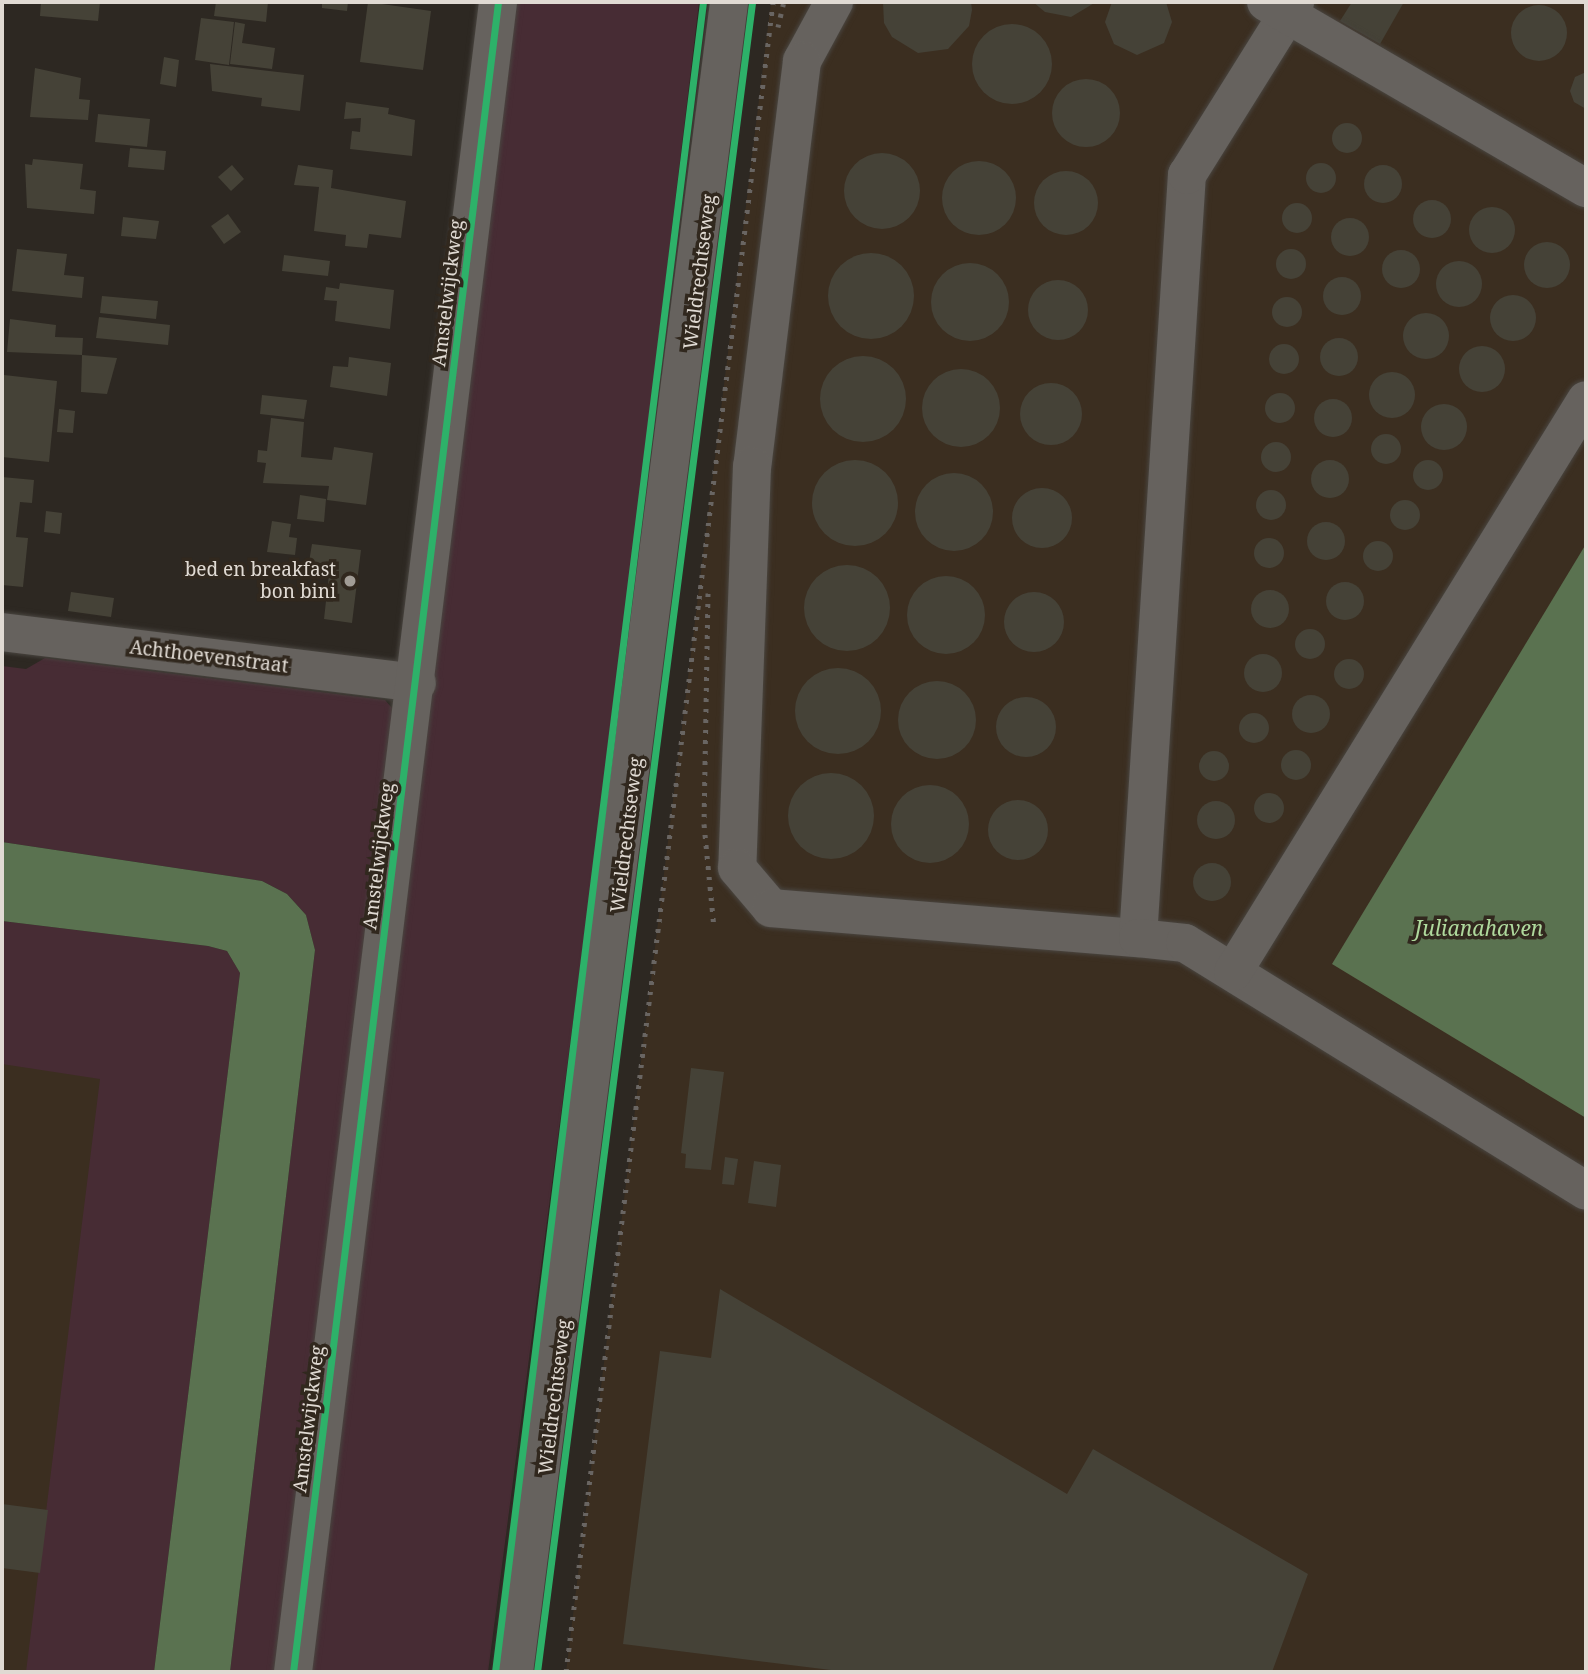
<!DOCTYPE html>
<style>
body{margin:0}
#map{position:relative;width:1588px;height:1674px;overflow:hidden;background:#2d2822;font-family:"Noto Serif",serif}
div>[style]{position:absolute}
.built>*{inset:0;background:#3b2e20}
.green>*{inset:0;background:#472c34}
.water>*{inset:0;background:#5a7250}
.building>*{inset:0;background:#454237}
.round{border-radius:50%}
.roads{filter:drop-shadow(0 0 2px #494540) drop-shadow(0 0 2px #494540)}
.minor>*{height:38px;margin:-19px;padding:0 19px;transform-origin:19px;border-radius:19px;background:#66625e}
.rail>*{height:5px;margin-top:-2.5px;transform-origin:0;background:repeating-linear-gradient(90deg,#696562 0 3.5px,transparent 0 10.5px)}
.cycleway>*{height:7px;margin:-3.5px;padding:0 3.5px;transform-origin:3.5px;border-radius:3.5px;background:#2db169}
.dots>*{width:19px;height:19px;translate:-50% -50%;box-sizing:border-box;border:4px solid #31281e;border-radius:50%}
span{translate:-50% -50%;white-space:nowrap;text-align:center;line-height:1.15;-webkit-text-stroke:7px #31281e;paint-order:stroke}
.street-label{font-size:19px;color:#e0dad3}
.poi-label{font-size:19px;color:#e0dad3}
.right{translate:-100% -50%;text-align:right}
.water-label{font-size:21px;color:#afd99d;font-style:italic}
.frame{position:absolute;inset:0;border:4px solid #e0dad3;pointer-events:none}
</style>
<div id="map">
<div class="built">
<i style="clip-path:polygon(771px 2px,1586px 2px,1586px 1672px,566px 1672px)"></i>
<i style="clip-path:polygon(2px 963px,147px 984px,63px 1672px,2px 1672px)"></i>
</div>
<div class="green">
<i style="clip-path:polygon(514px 2px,699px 2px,619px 670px,488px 1672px,307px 1672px)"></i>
<i style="clip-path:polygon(45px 658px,385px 700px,397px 714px,278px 1672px,230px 1672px,315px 950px,306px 915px,287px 894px,262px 881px,2px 842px,2px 666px,26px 669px)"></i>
<i style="clip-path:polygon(2px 921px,208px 946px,227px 951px,240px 973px,154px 1672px,26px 1672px,100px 1079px,2px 1064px)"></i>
</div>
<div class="water">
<i style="clip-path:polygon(1586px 544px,1586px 1118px,1332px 964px)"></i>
<i style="clip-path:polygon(2px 842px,262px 881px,287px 894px,306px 915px,315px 950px,230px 1672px,154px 1672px,240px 973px,227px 951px,208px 946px,2px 921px)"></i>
</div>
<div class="building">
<i style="clip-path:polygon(41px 2px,100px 2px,98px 21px,40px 16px)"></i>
<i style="clip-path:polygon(216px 2px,268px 2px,266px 22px,214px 16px)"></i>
<i style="clip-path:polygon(322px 2px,348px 2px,347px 11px,322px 8px)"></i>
<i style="clip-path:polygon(368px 2px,431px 11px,423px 70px,360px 62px)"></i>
<i style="clip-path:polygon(883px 2px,971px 2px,972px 10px,969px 26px,948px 49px,918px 53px,892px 37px,884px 23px)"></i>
<i style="clip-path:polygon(1033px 2px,1096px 2px,1071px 17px,1045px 12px)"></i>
<i style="clip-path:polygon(1112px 2px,1166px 2px,1172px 22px,1164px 43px,1137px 55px,1114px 44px,1105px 22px)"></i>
<i style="clip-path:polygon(1352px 2px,1404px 2px,1380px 44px,1340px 21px)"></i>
<i class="round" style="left:1511px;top:5px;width:56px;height:56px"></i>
<i style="clip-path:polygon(201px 18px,234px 22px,229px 65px,195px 60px)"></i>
<i style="clip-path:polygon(235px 22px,245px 24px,242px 43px,275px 48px,272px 69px,230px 64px)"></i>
<i class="round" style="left:972px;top:24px;width:80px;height:80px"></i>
<i style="clip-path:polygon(164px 57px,179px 60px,176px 87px,160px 84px)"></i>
<i style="clip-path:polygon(210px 64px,304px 75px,300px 111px,261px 106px,262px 98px,212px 91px)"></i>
<i style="clip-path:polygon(35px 68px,81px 78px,79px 99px,90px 100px,88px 120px,30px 117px)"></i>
<i style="clip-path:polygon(1586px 72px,1586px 109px,1574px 102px,1570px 91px,1575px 77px)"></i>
<i class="round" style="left:1052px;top:79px;width:68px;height:68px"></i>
<i style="clip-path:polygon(346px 102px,389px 108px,388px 114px,415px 120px,412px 156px,350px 149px,352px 131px,360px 132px,361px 118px,344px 119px)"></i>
<i style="clip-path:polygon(98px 114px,150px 119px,147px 147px,95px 142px)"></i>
<i class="round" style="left:1332px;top:123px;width:30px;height:30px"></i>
<i style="clip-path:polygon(130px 148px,166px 151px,164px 170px,128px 167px)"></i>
<i class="round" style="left:844px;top:153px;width:76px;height:76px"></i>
<i style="clip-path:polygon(33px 159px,83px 164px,80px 189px,96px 191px,94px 214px,27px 208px,25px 164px,32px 165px)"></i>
<i class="round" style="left:942px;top:161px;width:74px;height:74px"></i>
<i class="round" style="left:1306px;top:163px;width:30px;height:30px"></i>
<i style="clip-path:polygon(232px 165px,244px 179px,231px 191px,218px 177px)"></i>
<i style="clip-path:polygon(298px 165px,333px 170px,331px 188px,406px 201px,401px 238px,369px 234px,367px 248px,345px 246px,346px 235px,314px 231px,319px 187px,294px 185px)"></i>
<i class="round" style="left:1364px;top:165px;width:38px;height:38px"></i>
<i class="round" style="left:1034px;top:171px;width:64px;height:64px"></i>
<i class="round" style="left:1413px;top:200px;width:38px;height:38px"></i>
<i class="round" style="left:1282px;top:203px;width:30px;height:30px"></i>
<i class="round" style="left:1469px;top:207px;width:46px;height:46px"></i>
<i style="clip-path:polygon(228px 214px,241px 232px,224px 244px,211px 226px)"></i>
<i style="clip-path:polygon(123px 217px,159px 221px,156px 239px,121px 236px)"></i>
<i class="round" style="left:1331px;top:218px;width:38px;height:38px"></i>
<i class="round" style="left:1524px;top:242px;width:46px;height:46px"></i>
<i style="clip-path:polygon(17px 249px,67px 254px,64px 275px,84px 277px,82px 298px,12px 291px)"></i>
<i class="round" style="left:1276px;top:249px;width:30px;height:30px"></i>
<i class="round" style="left:1382px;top:250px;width:38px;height:38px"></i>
<i class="round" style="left:828px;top:253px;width:86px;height:86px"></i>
<i style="clip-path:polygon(284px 255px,330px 261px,328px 276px,282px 271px)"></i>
<i class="round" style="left:1436px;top:261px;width:46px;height:46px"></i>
<i class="round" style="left:931px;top:263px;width:78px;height:78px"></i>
<i class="round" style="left:1323px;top:277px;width:38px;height:38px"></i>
<i class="round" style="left:1028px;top:280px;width:60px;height:60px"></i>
<i style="clip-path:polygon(340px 283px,394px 290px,390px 329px,335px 321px,337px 301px,324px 300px,326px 287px,339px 289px)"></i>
<i class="round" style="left:1490px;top:295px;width:46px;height:46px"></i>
<i style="clip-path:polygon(102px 296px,158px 301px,156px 319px,100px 313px)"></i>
<i class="round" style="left:1272px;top:297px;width:30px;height:30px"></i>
<i class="round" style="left:1403px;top:313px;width:46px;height:46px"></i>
<i style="clip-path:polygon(99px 317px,170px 325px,168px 345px,96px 338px)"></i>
<i style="clip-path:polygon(10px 319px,56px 325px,55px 337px,83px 338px,82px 355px,7px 352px)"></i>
<i class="round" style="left:1320px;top:338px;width:38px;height:38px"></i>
<i class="round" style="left:1269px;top:344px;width:30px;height:30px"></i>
<i class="round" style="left:1459px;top:346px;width:46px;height:46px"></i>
<i style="clip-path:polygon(82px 355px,117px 358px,107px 394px,81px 392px)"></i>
<i class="round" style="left:820px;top:356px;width:86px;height:86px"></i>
<i style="clip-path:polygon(349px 357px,391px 363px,387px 396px,330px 387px,333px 366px,348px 367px)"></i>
<i class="round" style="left:922px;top:369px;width:78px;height:78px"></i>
<i class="round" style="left:1369px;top:372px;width:46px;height:46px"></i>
<i style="clip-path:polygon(4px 375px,57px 381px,49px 462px,2px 457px)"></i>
<i class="round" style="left:1020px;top:383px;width:62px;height:62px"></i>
<i class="round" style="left:1265px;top:393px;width:30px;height:30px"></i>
<i style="clip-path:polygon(262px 395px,307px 400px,304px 419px,260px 414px)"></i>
<i class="round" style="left:1314px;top:399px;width:38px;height:38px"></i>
<i class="round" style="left:1421px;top:404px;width:46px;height:46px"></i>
<i style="clip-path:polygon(59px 409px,75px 411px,73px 433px,57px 432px)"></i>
<i style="clip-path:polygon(271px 418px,304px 422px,301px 457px,332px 460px,334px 447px,373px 453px,366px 505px,327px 500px,329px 486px,263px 483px,266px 463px,257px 462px,258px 450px,267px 451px)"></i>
<i class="round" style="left:1371px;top:434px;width:30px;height:30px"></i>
<i class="round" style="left:1261px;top:442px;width:30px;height:30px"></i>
<i class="round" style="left:1311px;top:460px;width:38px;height:38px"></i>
<i class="round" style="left:1413px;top:460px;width:30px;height:30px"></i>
<i class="round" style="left:812px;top:460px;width:86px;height:86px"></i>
<i class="round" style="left:915px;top:473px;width:78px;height:78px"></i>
<i style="clip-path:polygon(2px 477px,34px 480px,32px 503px,20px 502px,18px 519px,16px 537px,28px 538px,23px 587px,2px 585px)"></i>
<i class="round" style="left:1012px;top:488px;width:60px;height:60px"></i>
<i class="round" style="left:1256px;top:490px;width:30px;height:30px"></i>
<i style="clip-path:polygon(300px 495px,326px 499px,324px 522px,297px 519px)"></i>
<i class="round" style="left:1390px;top:500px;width:30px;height:30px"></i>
<i style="clip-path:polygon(46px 511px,62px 513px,60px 534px,44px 532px)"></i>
<i style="clip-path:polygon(272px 521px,291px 524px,289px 537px,297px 538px,295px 555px,267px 552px)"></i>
<i class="round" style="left:1307px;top:522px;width:38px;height:38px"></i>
<i class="round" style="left:1254px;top:538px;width:30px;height:30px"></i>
<i class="round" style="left:1363px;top:541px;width:30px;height:30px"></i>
<i style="clip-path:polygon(312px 544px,361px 550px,352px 623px,324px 619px,330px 565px,309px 562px)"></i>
<i class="round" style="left:804px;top:565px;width:86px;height:86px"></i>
<i class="round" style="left:907px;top:576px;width:78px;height:78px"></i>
<i class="round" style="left:1326px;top:582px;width:38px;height:38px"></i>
<i class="round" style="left:1251px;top:590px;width:38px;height:38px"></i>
<i class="round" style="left:1004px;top:592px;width:60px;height:60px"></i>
<i style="clip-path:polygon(71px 592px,114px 598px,111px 617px,68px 611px)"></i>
<i class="round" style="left:1295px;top:629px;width:30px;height:30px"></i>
<i class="round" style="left:1244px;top:654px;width:38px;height:38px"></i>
<i class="round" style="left:1334px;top:659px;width:30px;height:30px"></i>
<i class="round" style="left:795px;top:668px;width:86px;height:86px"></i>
<i class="round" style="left:898px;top:681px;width:78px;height:78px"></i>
<i class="round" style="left:1292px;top:695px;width:38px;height:38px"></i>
<i class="round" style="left:996px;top:697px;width:60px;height:60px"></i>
<i class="round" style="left:1239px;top:713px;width:30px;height:30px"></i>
<i class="round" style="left:1281px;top:750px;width:30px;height:30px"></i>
<i class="round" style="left:1199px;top:751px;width:30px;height:30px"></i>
<i class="round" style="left:788px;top:773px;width:86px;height:86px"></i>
<i class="round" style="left:891px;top:785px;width:78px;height:78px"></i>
<i class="round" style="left:1254px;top:793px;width:30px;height:30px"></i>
<i class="round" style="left:988px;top:800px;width:60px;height:60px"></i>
<i class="round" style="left:1197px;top:801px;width:38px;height:38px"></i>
<i class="round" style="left:1193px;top:863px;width:38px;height:38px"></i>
<i style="clip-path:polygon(691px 1068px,724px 1072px,711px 1170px,685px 1168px,686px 1154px,681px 1153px)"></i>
<i style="clip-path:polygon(725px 1157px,738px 1159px,734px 1185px,722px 1184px)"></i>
<i style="clip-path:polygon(754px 1161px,781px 1165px,776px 1207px,748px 1203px)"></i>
<i style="clip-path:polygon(720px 1289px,1067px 1494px,1093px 1449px,1308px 1574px,1272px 1672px,847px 1672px,623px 1644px,660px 1351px,711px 1358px)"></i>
<i style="clip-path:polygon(2px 1504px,48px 1510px,40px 1573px,2px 1568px)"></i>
</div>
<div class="roads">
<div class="minor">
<i style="left:834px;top:2px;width:67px;rotate:118.5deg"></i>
<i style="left:802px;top:61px;width:408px;rotate:97deg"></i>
<i style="left:752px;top:466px;width:402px;rotate:92.1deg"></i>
<i style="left:737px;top:868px;width:52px;rotate:49.6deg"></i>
<i style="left:771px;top:908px;width:368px;rotate:4.7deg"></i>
<i style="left:1138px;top:938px;width:765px;rotate:-86.33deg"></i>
<i style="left:1187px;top:175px;width:204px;rotate:-58deg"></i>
<i style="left:1266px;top:2px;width:370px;rotate:30.2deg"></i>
<i style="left:2px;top:632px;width:418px;rotate:7deg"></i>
<i style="left:1138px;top:938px;width:47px;rotate:6.1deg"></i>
<i style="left:1185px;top:943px;width:471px;rotate:31.7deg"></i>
<i style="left:1233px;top:972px;width:672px;rotate:-58.32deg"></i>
<i style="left:293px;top:1672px;width:1683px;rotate:-83deg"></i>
<i style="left:514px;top:1672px;width:1684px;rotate:-82.66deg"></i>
</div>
</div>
<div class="rail">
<i style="left:778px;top:27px;width:26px;rotate:-77deg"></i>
<i style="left:708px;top:593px;width:231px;rotate:91deg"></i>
<i style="left:704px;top:824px;width:103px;rotate:84.5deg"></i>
<i style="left:566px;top:1672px;width:1683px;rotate:-82.93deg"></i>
</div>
<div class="cycleway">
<i style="left:293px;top:1672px;width:1683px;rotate:-83deg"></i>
<i style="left:495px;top:1672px;width:1683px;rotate:-82.9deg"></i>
<i style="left:537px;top:1672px;width:1684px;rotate:-82.66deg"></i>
</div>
<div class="dots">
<i style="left:350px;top:581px;background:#a19c95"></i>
</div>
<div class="street-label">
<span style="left:700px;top:272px;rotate:-83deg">Wieldrechtseweg</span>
<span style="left:448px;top:293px;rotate:-83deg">Amstelwijckweg</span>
<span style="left:209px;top:657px;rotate:7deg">Achthoevenstraat</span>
<span style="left:627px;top:835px;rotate:-83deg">Wieldrechtseweg</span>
<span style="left:379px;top:856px;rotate:-83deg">Amstelwijckweg</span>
<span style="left:555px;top:1397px;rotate:-83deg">Wieldrechtseweg</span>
<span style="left:309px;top:1419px;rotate:-83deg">Amstelwijckweg</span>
</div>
<div class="poi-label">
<span class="right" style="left:336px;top:581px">bed en breakfast<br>bon bini</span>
</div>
<div class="water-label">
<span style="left:1479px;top:928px">Julianahaven</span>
</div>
<div class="frame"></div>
</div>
